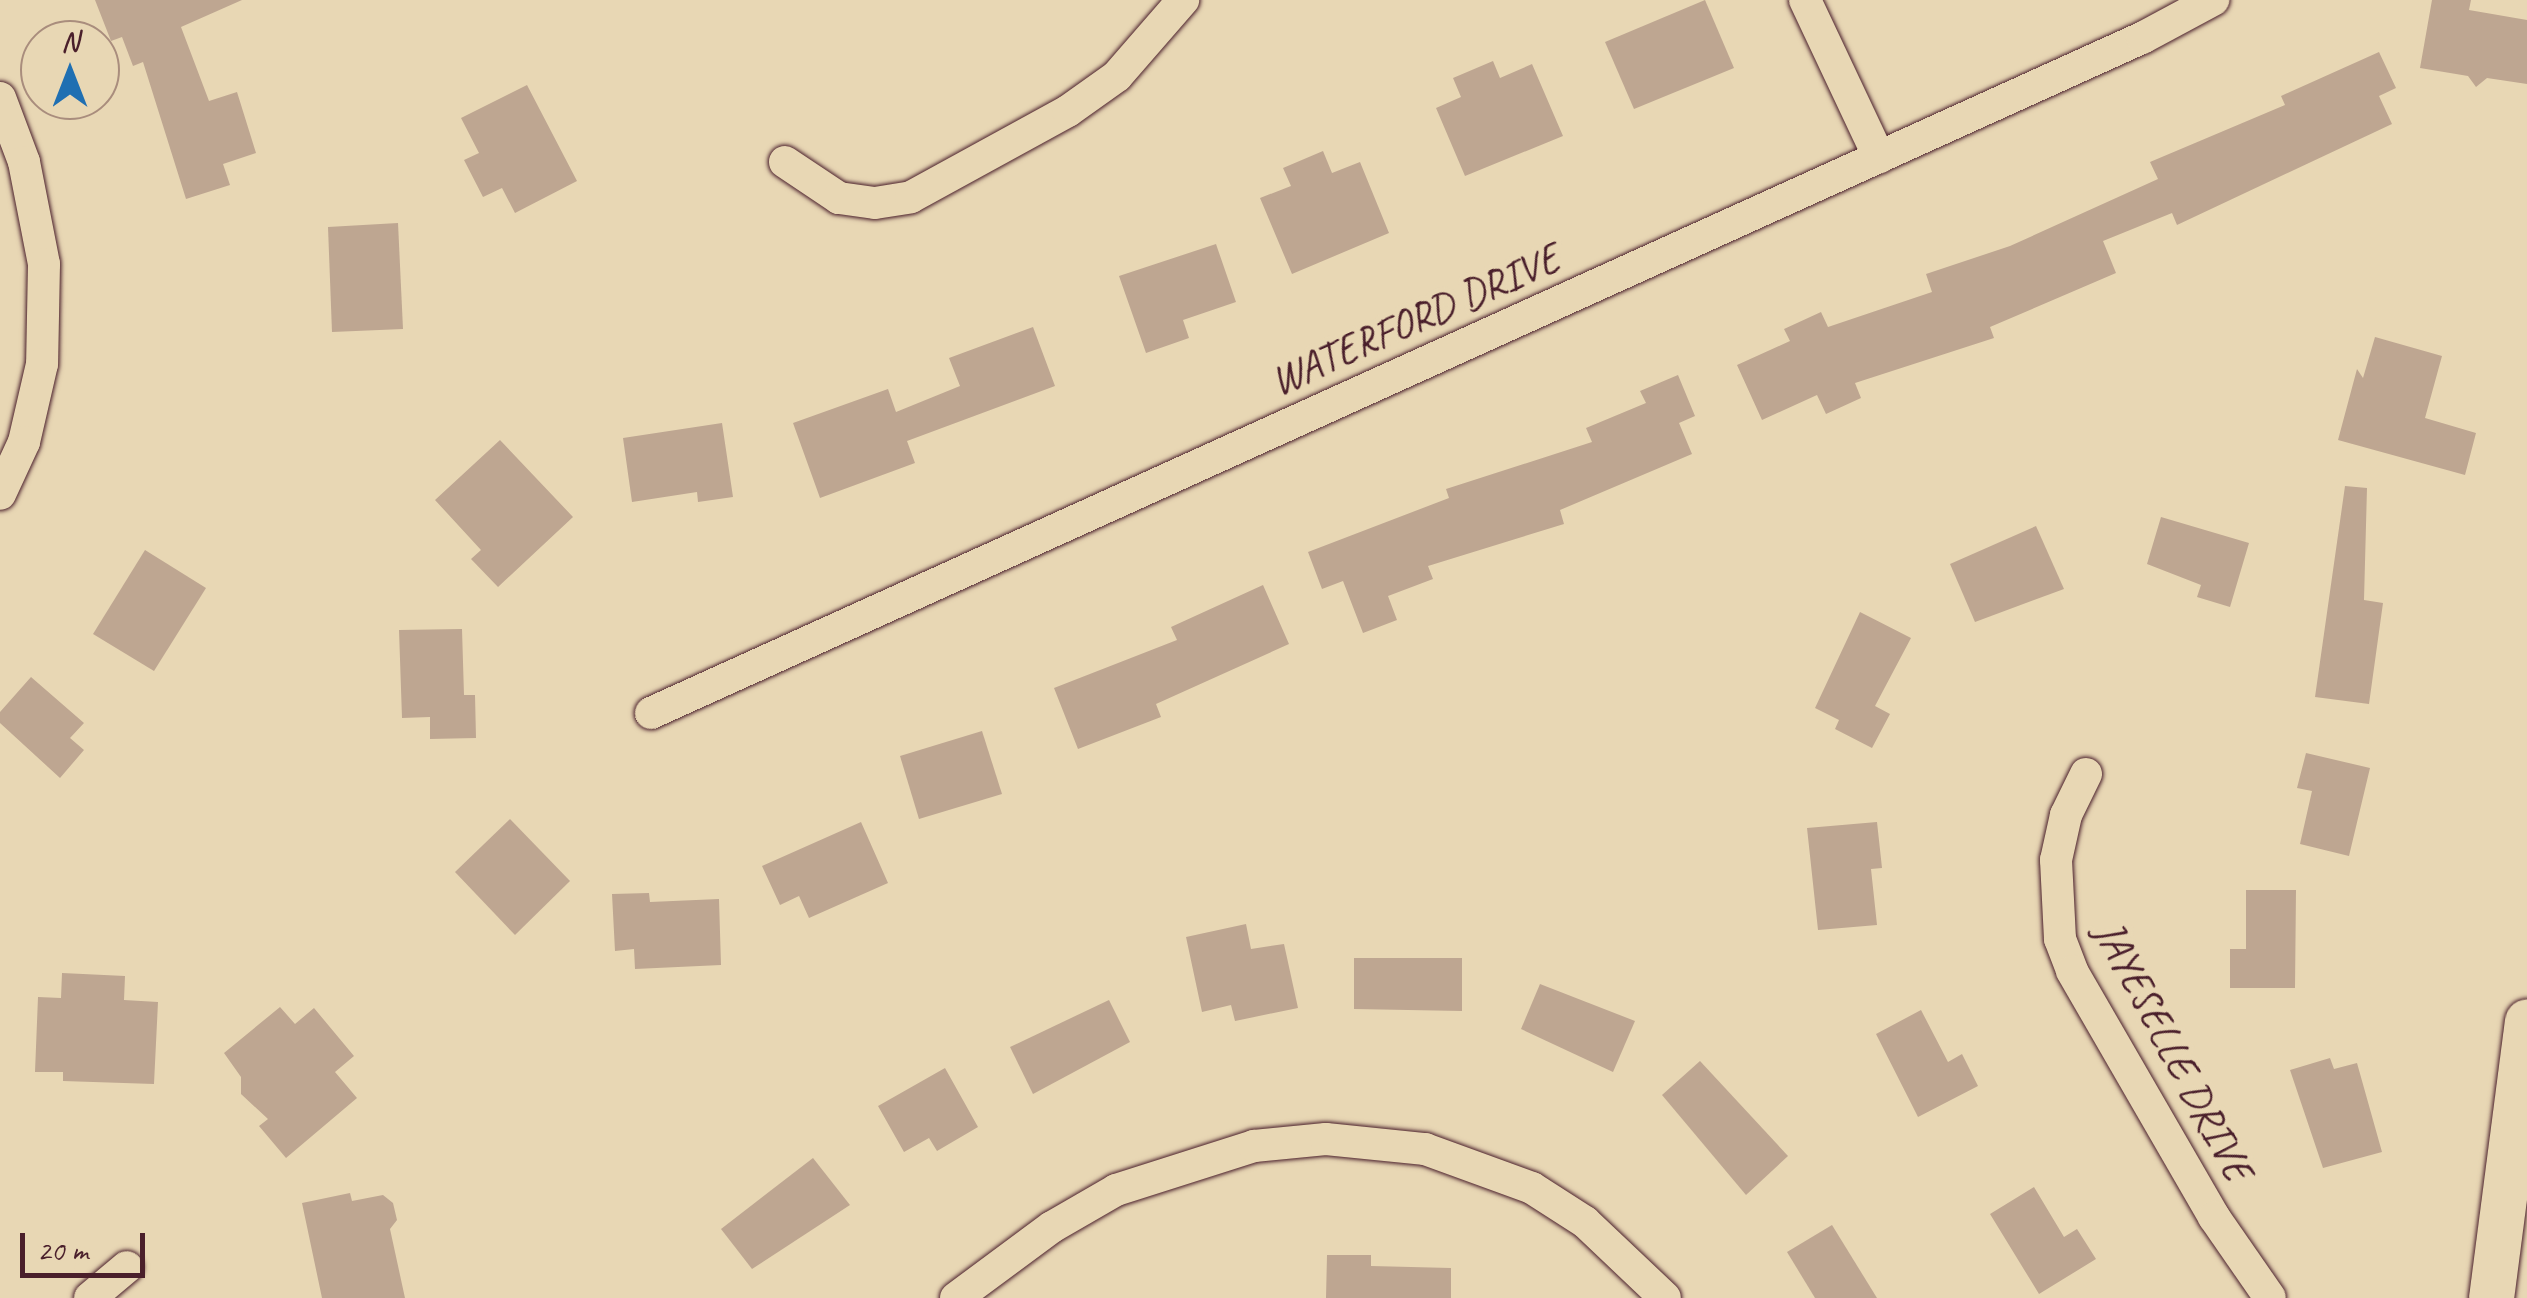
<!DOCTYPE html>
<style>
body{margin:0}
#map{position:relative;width:2527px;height:1298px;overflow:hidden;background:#e8d7b4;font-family:Caveat,sans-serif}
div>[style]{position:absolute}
.building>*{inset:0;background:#bea691}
.roads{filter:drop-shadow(0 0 2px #4a1f2b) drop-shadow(0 0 2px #4a1f2b)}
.street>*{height:32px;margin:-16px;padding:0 16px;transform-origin:16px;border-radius:16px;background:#e8d7b4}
.secondary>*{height:45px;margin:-22.5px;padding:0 22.5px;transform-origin:22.5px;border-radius:22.5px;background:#e8d7b4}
span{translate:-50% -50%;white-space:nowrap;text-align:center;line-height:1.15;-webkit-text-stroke:10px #e8d7b4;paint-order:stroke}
.street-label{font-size:42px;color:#4a1f2b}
.north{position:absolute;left:20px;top:20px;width:100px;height:100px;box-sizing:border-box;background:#e8d7b4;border:2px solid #a98d7d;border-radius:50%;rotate:0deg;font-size:28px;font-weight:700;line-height:40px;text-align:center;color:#4a1f2b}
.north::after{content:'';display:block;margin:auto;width:35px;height:45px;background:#1f6fb2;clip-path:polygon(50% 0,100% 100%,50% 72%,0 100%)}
.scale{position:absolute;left:20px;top:1233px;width:125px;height:45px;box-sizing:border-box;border:5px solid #4a1f2b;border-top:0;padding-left:12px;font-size:30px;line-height:35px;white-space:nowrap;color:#4a1f2b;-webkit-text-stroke:8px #e8d7b4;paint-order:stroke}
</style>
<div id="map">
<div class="building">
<i style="clip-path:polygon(95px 0,242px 0,181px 27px,209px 101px,237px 92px,256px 153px,223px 164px,230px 185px,186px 199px,143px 62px,133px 66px,122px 37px,111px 41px)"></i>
<i style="clip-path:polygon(1705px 0,1734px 68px,1634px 109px,1605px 42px)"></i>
<i style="clip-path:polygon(2432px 0,2471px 0,2469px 10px,2527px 20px,2527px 84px,2487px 78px,2476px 87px,2468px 76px,2420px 68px)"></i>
<i style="clip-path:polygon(2379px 52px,2396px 88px,2379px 96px,2392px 124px,2177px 225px,2172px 213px,2103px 241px,2116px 273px,1990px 327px,1994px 338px,1855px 383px,1861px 398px,1826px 414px,1817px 395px,1762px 420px,1737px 365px,1790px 341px,1784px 329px,1821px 312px,1828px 327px,1932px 292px,1926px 274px,2010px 246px,2158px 179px,2150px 162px,2285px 105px,2281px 96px)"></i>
<i style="clip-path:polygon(1493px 61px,1500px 78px,1532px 64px,1563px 136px,1465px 176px,1436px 108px,1461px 97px,1453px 78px)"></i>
<i style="clip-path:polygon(527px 85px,577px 181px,515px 213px,502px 188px,483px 197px,464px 160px,479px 153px,461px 118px)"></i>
<i style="clip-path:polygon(1323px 151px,1332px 173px,1360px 162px,1389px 233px,1292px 274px,1260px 198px,1291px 186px,1283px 168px)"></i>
<i style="clip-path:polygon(398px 223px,403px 329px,332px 332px,328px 227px)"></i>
<i style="clip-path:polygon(1216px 244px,1236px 302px,1183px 320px,1189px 338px,1146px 353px,1119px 276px)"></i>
<i style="clip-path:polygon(1033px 327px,1055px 386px,907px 441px,915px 463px,820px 498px,793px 423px,888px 389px,896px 412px,960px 386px,949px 358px)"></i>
<i style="clip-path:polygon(2375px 337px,2442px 356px,2425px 418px,2476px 433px,2465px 475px,2338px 440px,2357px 369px,2363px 378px)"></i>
<i style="clip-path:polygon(1678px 375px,1695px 416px,1679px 423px,1692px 454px,1560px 510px,1564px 524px,1428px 566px,1433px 579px,1388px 596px,1397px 620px,1363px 633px,1343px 581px,1322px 589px,1308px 552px,1449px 498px,1446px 489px,1592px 442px,1586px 428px,1646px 403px,1640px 391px)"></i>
<i style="clip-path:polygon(722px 423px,733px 497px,698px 502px,697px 492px,632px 502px,623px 438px)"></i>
<i style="clip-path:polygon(500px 440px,573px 517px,498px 587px,471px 559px,481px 550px,435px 500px)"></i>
<i style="clip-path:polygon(2345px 486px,2367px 488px,2364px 600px,2383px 603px,2369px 704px,2315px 697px)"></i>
<i style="clip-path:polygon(2161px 517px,2249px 543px,2230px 607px,2197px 597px,2201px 585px,2147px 564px)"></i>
<i style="clip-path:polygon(2036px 526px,2064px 589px,1975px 622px,1950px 564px)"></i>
<i style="clip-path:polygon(145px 550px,206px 588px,154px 671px,93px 634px)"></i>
<i style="clip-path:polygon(1263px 585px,1289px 644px,1156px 704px,1161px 717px,1078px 749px,1054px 688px,1177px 640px,1171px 627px)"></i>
<i style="clip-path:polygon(1860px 612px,1911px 638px,1875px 706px,1890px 714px,1872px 748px,1835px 729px,1839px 720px,1815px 708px)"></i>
<i style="clip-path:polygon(462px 629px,464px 695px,475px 695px,476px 738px,430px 739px,430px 717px,402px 718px,399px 630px)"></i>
<i style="clip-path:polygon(31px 677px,84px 723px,70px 738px,84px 750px,60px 778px,0 723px,0 712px)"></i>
<i style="clip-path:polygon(982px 731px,1002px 794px,919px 819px,900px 756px)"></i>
<i style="clip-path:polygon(2306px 753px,2370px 768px,2349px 856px,2300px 844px,2312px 791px,2297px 788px)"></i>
<i style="clip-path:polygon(510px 819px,570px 881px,515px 935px,455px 872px)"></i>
<i style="clip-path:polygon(861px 822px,888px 883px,809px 918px,799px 896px,780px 905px,762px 866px)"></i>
<i style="clip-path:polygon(1877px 822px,1882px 868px,1871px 869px,1877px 925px,1818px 930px,1807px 828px)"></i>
<i style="clip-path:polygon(2246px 890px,2296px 890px,2295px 988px,2230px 988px,2230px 949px,2246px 949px)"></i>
<i style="clip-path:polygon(649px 893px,650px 902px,719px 899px,721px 965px,635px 969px,634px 949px,615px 951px,612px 894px)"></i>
<i style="clip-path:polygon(1246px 924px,1251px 949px,1284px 944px,1298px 1008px,1235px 1021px,1231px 1005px,1202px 1012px,1186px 937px)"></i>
<i style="clip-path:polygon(1354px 958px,1462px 958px,1462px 1011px,1354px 1009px)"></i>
<i style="clip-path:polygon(62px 973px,125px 976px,124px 1000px,158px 1002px,154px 1084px,63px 1081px,63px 1072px,35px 1072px,38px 997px,61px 998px)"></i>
<i style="clip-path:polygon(1540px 984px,1635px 1021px,1613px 1072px,1521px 1029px)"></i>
<i style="clip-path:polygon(1109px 1000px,1130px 1042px,1033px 1094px,1010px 1047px)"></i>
<i style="clip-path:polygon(280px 1007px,295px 1024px,314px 1008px,354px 1056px,335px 1072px,357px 1098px,286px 1158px,259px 1126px,268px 1119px,241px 1094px,241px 1077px,224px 1053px)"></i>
<i style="clip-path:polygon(1921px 1010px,1948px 1062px,1962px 1054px,1978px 1086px,1918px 1117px,1876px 1034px)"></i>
<i style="clip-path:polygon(2330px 1058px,2334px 1069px,2357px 1063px,2382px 1152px,2323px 1168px,2290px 1070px)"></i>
<i style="clip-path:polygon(1700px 1061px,1788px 1156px,1746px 1195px,1662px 1095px)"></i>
<i style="clip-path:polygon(945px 1068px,978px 1127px,937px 1151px,929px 1138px,904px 1152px,878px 1106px)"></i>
<i style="clip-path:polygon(813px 1158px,850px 1205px,752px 1269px,721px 1229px)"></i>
<i style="clip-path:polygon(2034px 1187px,2064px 1237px,2077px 1229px,2096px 1259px,2039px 1294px,1990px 1214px)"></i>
<i style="clip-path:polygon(350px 1193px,352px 1201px,383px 1195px,393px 1203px,397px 1220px,390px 1229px,405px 1298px,322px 1298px,302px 1203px)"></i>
<i style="clip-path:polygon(1832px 1225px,1877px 1298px,1815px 1298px,1787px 1252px)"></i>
<i style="clip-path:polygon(1327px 1255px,1371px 1255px,1371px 1266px,1451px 1268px,1451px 1298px,1326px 1298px)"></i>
</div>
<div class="roads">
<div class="street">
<i style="left:1805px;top:0;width:174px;rotate:64.8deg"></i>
<i style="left:0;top:98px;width:68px;rotate:69.4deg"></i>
<i style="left:24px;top:162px;width:104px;rotate:78.9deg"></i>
<i style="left:44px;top:264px;width:100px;rotate:91.1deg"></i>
<i style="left:42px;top:364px;width:80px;rotate:103deg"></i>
<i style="left:24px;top:442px;width:57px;rotate:114.8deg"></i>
<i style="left:785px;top:162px;width:65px;rotate:33.7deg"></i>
<i style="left:839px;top:198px;width:36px;rotate:8deg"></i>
<i style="left:875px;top:203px;width:36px;rotate:-9deg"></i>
<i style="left:911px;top:197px;width:179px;rotate:-28.7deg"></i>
<i style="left:1068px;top:111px;width:60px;rotate:-35.5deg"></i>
<i style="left:1117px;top:76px;width:101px;rotate:-49deg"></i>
<i style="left:651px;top:713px;width:1637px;rotate:-24.36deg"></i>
<i style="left:2142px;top:38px;width:81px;rotate:-28.2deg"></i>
<i style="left:2086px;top:774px;width:46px;rotate:116deg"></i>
<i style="left:2066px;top:815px;width:46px;rotate:102.5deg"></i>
<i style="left:2056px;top:860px;width:79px;rotate:87.1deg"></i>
<i style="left:2060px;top:939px;width:34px;rotate:69deg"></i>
<i style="left:2072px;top:971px;width:284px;rotate:60deg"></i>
<i style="left:2214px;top:1217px;width:98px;rotate:55.3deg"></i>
<i style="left:90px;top:1298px;width:48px;rotate:-40deg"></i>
<i style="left:956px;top:1298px;width:119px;rotate:-36.5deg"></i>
<i style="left:1052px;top:1227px;width:74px;rotate:-30deg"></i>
<i style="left:1116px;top:1190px;width:145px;rotate:-17.7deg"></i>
<i style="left:1254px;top:1146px;width:72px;rotate:-5.6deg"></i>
<i style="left:1326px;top:1139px;width:100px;rotate:5.8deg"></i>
<i style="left:1425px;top:1149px;width:114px;rotate:20deg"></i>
<i style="left:1532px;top:1188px;width:63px;rotate:32.7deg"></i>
<i style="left:1585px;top:1222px;width:110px;rotate:43.5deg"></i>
</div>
<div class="secondary">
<i style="left:2491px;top:1298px;width:279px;rotate:-82.6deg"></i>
</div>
</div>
<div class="street-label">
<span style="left:1415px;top:320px;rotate:-24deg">WATERFORD DRIVE</span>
<span style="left:2173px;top:1051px;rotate:62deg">JAYESELLE DRIVE</span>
</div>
<div class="north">N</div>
<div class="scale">20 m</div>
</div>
